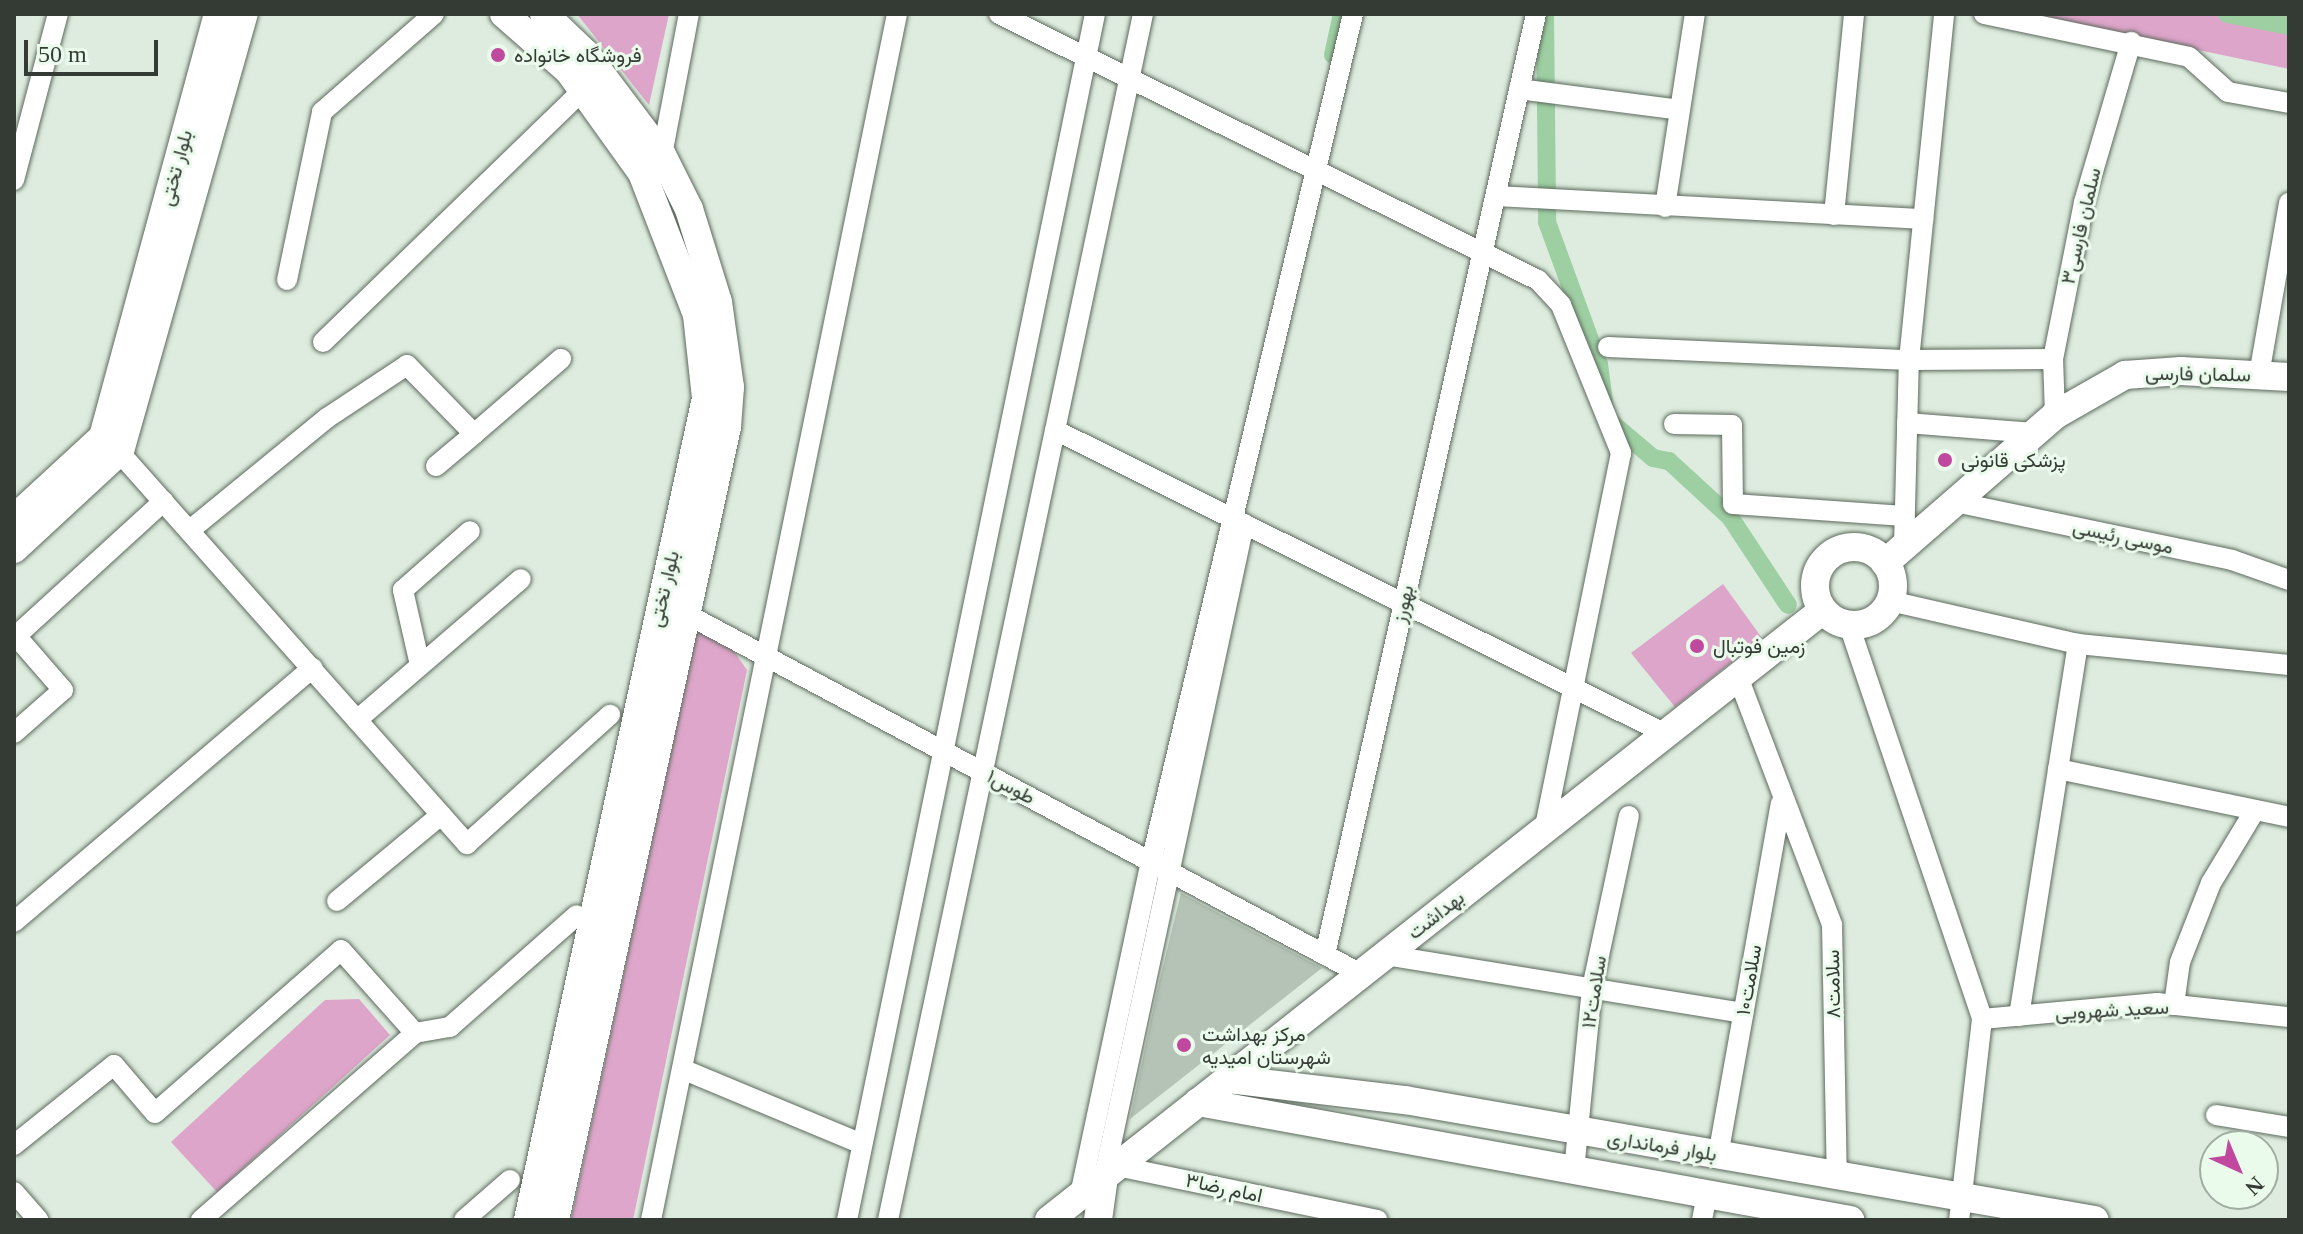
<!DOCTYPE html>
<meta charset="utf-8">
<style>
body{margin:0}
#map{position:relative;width:2303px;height:1234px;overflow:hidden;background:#ddecde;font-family:"Times New Roman",Vazirmatn,serif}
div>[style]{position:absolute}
.green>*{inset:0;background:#dda5c9}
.forest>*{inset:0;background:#dea6ca}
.canal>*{height:18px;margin:-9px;padding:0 9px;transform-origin:9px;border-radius:9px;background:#9dcfa2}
.building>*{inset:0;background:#b5c3b6}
.roads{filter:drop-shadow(0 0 2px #5d6a5e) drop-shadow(0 0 2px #5d6a5e)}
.street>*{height:20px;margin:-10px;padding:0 10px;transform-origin:10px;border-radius:10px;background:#fff}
.secondary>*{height:28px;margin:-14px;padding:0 14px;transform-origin:14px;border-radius:14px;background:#fff}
.secondary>.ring{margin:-14px;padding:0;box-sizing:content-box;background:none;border:28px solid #fff;border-radius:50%}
.dots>*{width:22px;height:22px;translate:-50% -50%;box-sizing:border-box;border:4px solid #eafaeb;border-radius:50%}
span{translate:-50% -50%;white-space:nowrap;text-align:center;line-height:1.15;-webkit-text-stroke:6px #eafaeb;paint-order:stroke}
.poi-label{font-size:20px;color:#343a34}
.left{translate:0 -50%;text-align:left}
.street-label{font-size:20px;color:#343a34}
.frame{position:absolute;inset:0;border:16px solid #343a34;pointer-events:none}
.north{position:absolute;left:2199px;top:1130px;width:80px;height:80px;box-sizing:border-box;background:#eafaeb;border:2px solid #a1ada2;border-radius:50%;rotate:136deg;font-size:22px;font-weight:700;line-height:32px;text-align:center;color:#343a34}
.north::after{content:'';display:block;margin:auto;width:28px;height:36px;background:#c0489e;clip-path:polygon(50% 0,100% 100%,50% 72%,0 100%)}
.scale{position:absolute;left:24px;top:40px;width:134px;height:36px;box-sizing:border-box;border:4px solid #343a34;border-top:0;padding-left:10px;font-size:24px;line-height:28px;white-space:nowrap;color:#343a34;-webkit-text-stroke:6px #eafaeb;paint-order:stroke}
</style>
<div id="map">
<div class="green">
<i style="clip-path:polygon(577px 14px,669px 14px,649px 105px)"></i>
<i style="clip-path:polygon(2027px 14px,2289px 14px,2289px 69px,2179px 46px)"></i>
<i style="clip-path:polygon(1723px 584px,1762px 638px,1675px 707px,1631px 653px)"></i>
<i style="clip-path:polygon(359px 999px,390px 1035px,217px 1192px,171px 1142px,325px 1000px)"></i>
</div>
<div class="forest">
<i style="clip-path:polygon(699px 622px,724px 637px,747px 670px,633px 1220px,571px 1220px)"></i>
</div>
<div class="canal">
<i style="left:1545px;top:14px;width:208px;rotate:89.4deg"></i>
<i style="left:1547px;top:222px;width:151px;rotate:69.9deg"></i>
<i style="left:1599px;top:364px;width:54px;rotate:82.6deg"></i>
<i style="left:1606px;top:418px;width:62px;rotate:40.4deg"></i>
<i style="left:1653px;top:458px;width:16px;rotate:11deg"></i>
<i style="left:1669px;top:461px;width:83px;rotate:42.6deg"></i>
<i style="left:1730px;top:517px;width:105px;rotate:56.6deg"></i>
<i style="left:2227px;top:14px;width:63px;rotate:11deg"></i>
<i style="left:1333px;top:55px;width:42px;rotate:-77.6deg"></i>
</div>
<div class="building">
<i style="clip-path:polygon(1181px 893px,1322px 968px,1130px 1119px,1158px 987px)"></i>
</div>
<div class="roads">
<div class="street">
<i style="left:999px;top:14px;width:601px;rotate:26.27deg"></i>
<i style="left:1538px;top:280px;width:34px;rotate:47deg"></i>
<i style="left:1561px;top:305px;width:160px;rotate:67.9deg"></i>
<i style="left:1621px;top:453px;width:385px;rotate:101.5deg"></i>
<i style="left:1984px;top:14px;width:209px;rotate:11.8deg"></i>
<i style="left:2189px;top:57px;width:52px;rotate:41.9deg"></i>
<i style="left:2228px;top:92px;width:62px;rotate:10.2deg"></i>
<i style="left:1519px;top:89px;width:162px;rotate:7.4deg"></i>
<i style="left:662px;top:155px;width:144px;rotate:-79.2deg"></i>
<i style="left:14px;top:180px;width:172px;rotate:-75.2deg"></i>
<i style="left:1497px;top:196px;width:427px;rotate:3.1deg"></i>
<i style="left:1665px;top:207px;width:195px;rotate:-81.2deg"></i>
<i style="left:1834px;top:215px;width:202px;rotate:-84.3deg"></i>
<i style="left:287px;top:280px;width:172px;rotate:-78.2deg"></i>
<i style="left:322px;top:112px;width:149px;rotate:-41.2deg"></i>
<i style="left:323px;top:342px;width:363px;rotate:-44.1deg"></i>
<i style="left:1608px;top:347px;width:301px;rotate:2.5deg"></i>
<i style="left:1909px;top:360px;width:144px;rotate:-0.4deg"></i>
<i style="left:2259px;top:375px;width:175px;rotate:-80.1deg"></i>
<i style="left:2055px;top:415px;width:56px;rotate:-92deg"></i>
<i style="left:2053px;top:359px;width:160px;rotate:-78.8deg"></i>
<i style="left:2084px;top:202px;width:167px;rotate:-73.6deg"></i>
<i style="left:1907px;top:423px;width:127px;rotate:4.5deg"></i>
<i style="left:1674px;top:424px;width:58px;rotate:1deg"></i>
<i style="left:1732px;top:425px;width:79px;rotate:89.3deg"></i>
<i style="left:1733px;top:504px;width:172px;rotate:4deg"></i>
<i style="left:1055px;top:430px;width:682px;rotate:26.45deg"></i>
<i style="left:112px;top:444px;width:535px;rotate:48.41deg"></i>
<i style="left:467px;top:844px;width:193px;rotate:-42.1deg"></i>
<i style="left:436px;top:466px;width:50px;rotate:-40.1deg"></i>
<i style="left:1955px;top:502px;width:283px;rotate:11.8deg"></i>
<i style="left:2232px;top:560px;width:60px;rotate:19.3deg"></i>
<i style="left:190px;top:530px;width:177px;rotate:-39.3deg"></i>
<i style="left:327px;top:418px;width:96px;rotate:-33.5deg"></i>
<i style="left:407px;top:365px;width:96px;rotate:45.8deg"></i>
<i style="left:474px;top:434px;width:115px;rotate:-40.8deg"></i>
<i style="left:1904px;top:546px;width:186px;rotate:-88.5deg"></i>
<i style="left:1909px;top:360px;width:348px;rotate:-84.2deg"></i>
<i style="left:1890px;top:601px;width:193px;rotate:12.9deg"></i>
<i style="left:2078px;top:644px;width:212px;rotate:5.7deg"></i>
<i style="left:675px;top:608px;width:778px;rotate:28.08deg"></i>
<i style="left:1849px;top:625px;width:416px;rotate:71.3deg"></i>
<i style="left:1982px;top:1019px;width:202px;rotate:96.5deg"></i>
<i style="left:420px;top:665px;width:77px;rotate:-102.8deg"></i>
<i style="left:403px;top:590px;width:89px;rotate:-41.4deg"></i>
<i style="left:1738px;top:677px;width:265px;rotate:69.2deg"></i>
<i style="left:1832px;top:925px;width:250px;rotate:88.9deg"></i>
<i style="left:357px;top:720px;width:216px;rotate:-40.7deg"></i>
<i style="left:14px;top:733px;width:65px;rotate:-41.3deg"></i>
<i style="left:63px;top:690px;width:72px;rotate:-131deg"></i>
<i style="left:16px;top:636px;width:200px;rotate:-42.4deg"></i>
<i style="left:2058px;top:769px;width:236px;rotate:11.7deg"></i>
<i style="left:337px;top:901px;width:135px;rotate:-39.6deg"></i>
<i style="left:14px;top:922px;width:392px;rotate:-40.4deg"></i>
<i style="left:1325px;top:955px;width:964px;rotate:-77.36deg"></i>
<i style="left:1385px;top:955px;width:363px;rotate:9.2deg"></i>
<i style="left:2174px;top:1005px;width:43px;rotate:-82.1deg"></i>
<i style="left:2180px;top:962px;width:85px;rotate:-68.6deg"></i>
<i style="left:2211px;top:883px;width:85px;rotate:-58.9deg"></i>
<i style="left:2019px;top:1016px;width:377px;rotate:-81deg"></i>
<i style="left:1982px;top:1019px;width:176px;rotate:-5.2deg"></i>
<i style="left:2157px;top:1003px;width:133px;rotate:6.1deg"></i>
<i style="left:682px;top:1069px;width:195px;rotate:22.6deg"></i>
<i style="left:2216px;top:1115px;width:74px;rotate:9.3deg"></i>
<i style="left:14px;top:1145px;width:128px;rotate:-38.7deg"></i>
<i style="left:114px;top:1065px;width:63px;rotate:49.5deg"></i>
<i style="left:155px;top:1113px;width:247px;rotate:-41.2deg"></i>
<i style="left:341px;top:950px;width:111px;rotate:48.3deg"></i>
<i style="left:1718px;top:1156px;width:358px;rotate:-79.9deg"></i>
<i style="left:1117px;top:1166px;width:266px;rotate:11.7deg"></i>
<i style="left:1574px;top:1171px;width:184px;rotate:-84.4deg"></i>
<i style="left:1592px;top:988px;width:176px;rotate:-77.9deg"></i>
<i style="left:1104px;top:1177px;width:668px;rotate:-77.9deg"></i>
<i style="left:14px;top:1192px;width:37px;rotate:49deg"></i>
<i style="left:1080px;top:1195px;width:340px;rotate:-78deg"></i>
<i style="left:1151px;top:862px;width:872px;rotate:-76.6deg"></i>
<i style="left:201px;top:1220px;width:284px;rotate:-41.1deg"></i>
<i style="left:415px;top:1033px;width:36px;rotate:-10deg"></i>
<i style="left:450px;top:1027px;width:169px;rotate:-41.4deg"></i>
<i style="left:464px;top:1220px;width:61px;rotate:-41deg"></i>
<i style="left:651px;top:1220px;width:1231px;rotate:-78.47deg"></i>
<i style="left:847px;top:1220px;width:1231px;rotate:-78.38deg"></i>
<i style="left:888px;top:1220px;width:1233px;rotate:-78.06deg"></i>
<i style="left:1702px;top:1220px;width:26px;rotate:-79deg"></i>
</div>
<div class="secondary">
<i style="left:504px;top:14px;width:86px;rotate:41.2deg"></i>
<i style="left:569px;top:71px;width:125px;rotate:54.4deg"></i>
<i style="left:642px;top:173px;width:152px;rotate:68.8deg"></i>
<i style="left:697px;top:315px;width:83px;rotate:83.8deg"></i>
<i style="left:706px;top:398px;width:841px;rotate:102.22deg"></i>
<i style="left:544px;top:14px;width:57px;rotate:43.6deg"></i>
<i style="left:585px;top:53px;width:128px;rotate:53deg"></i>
<i style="left:662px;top:155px;width:60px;rotate:63.4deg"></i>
<i style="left:689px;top:209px;width:97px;rotate:72.7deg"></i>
<i style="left:718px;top:302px;width:86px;rotate:82deg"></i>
<i style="left:730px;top:387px;width:40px;rotate:94.3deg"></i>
<i style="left:727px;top:427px;width:811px;rotate:102.24deg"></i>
<i style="left:14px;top:519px;width:121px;rotate:-42.7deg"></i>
<i style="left:103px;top:437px;width:438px;rotate:-74.8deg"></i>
<i class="ring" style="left:1815px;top:547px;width:50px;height:50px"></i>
<i style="left:14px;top:549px;width:144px;rotate:-42.8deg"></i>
<i style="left:120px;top:451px;width:454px;rotate:-74.2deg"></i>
<i style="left:1885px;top:563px;width:225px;rotate:-41deg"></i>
<i style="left:2055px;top:415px;width:81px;rotate:-29.7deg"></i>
<i style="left:2125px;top:375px;width:56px;rotate:-4.1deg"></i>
<i style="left:2181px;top:371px;width:108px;rotate:3.2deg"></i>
<i style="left:1228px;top:1079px;width:178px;rotate:6.8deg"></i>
<i style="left:1405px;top:1100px;width:700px;rotate:9.87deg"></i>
<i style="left:1198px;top:1102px;width:663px;rotate:10.26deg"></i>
<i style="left:1049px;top:1220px;width:985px;rotate:-38.24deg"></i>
<i style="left:1098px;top:1220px;width:43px;rotate:-82.1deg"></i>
</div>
</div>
<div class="dots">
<i style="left:498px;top:55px;background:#c0489e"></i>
<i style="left:1945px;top:460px;background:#c0489e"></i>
<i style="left:1697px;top:646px;background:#c0489e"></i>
<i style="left:1184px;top:1045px;background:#c0489e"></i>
</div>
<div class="poi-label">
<span class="left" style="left:514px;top:55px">فروشگاه خانواده</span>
<span class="left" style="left:1961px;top:460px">پزشکی قانونی</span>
<span class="left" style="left:1713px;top:646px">زمین فوتبال</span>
<span class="left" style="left:1202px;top:1046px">مرکز بهداشت<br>شهرستان امیدیه</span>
</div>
<div class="street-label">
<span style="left:176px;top:168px;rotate:-75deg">بلوار تختی</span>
<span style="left:2081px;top:226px;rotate:-77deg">سلمان فارسی۳</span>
<span style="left:2198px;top:374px;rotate:1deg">سلمان فارسی</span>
<span style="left:2123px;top:537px;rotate:12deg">موسی رئیسی</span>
<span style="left:664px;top:589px;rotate:-77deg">بلوار تختی</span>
<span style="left:1403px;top:604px;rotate:-77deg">بهورز</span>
<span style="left:1011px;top:787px;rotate:28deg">طوس۱</span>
<span style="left:1436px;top:915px;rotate:-38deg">بهداشت</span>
<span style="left:1749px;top:980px;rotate:-80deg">سلامت۱۰</span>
<span style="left:1833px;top:984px;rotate:-91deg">سلامت۸</span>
<span style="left:1594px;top:992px;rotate:-81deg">سلامت۱۲</span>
<span style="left:2112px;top:1010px;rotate:-3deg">سعید شهرویی</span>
<span style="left:1662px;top:1146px;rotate:9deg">بلوار فرمانداری</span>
<span style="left:1224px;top:1188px;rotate:12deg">امام رضا۳</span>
</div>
<div class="frame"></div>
<div class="north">N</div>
<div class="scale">50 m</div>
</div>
